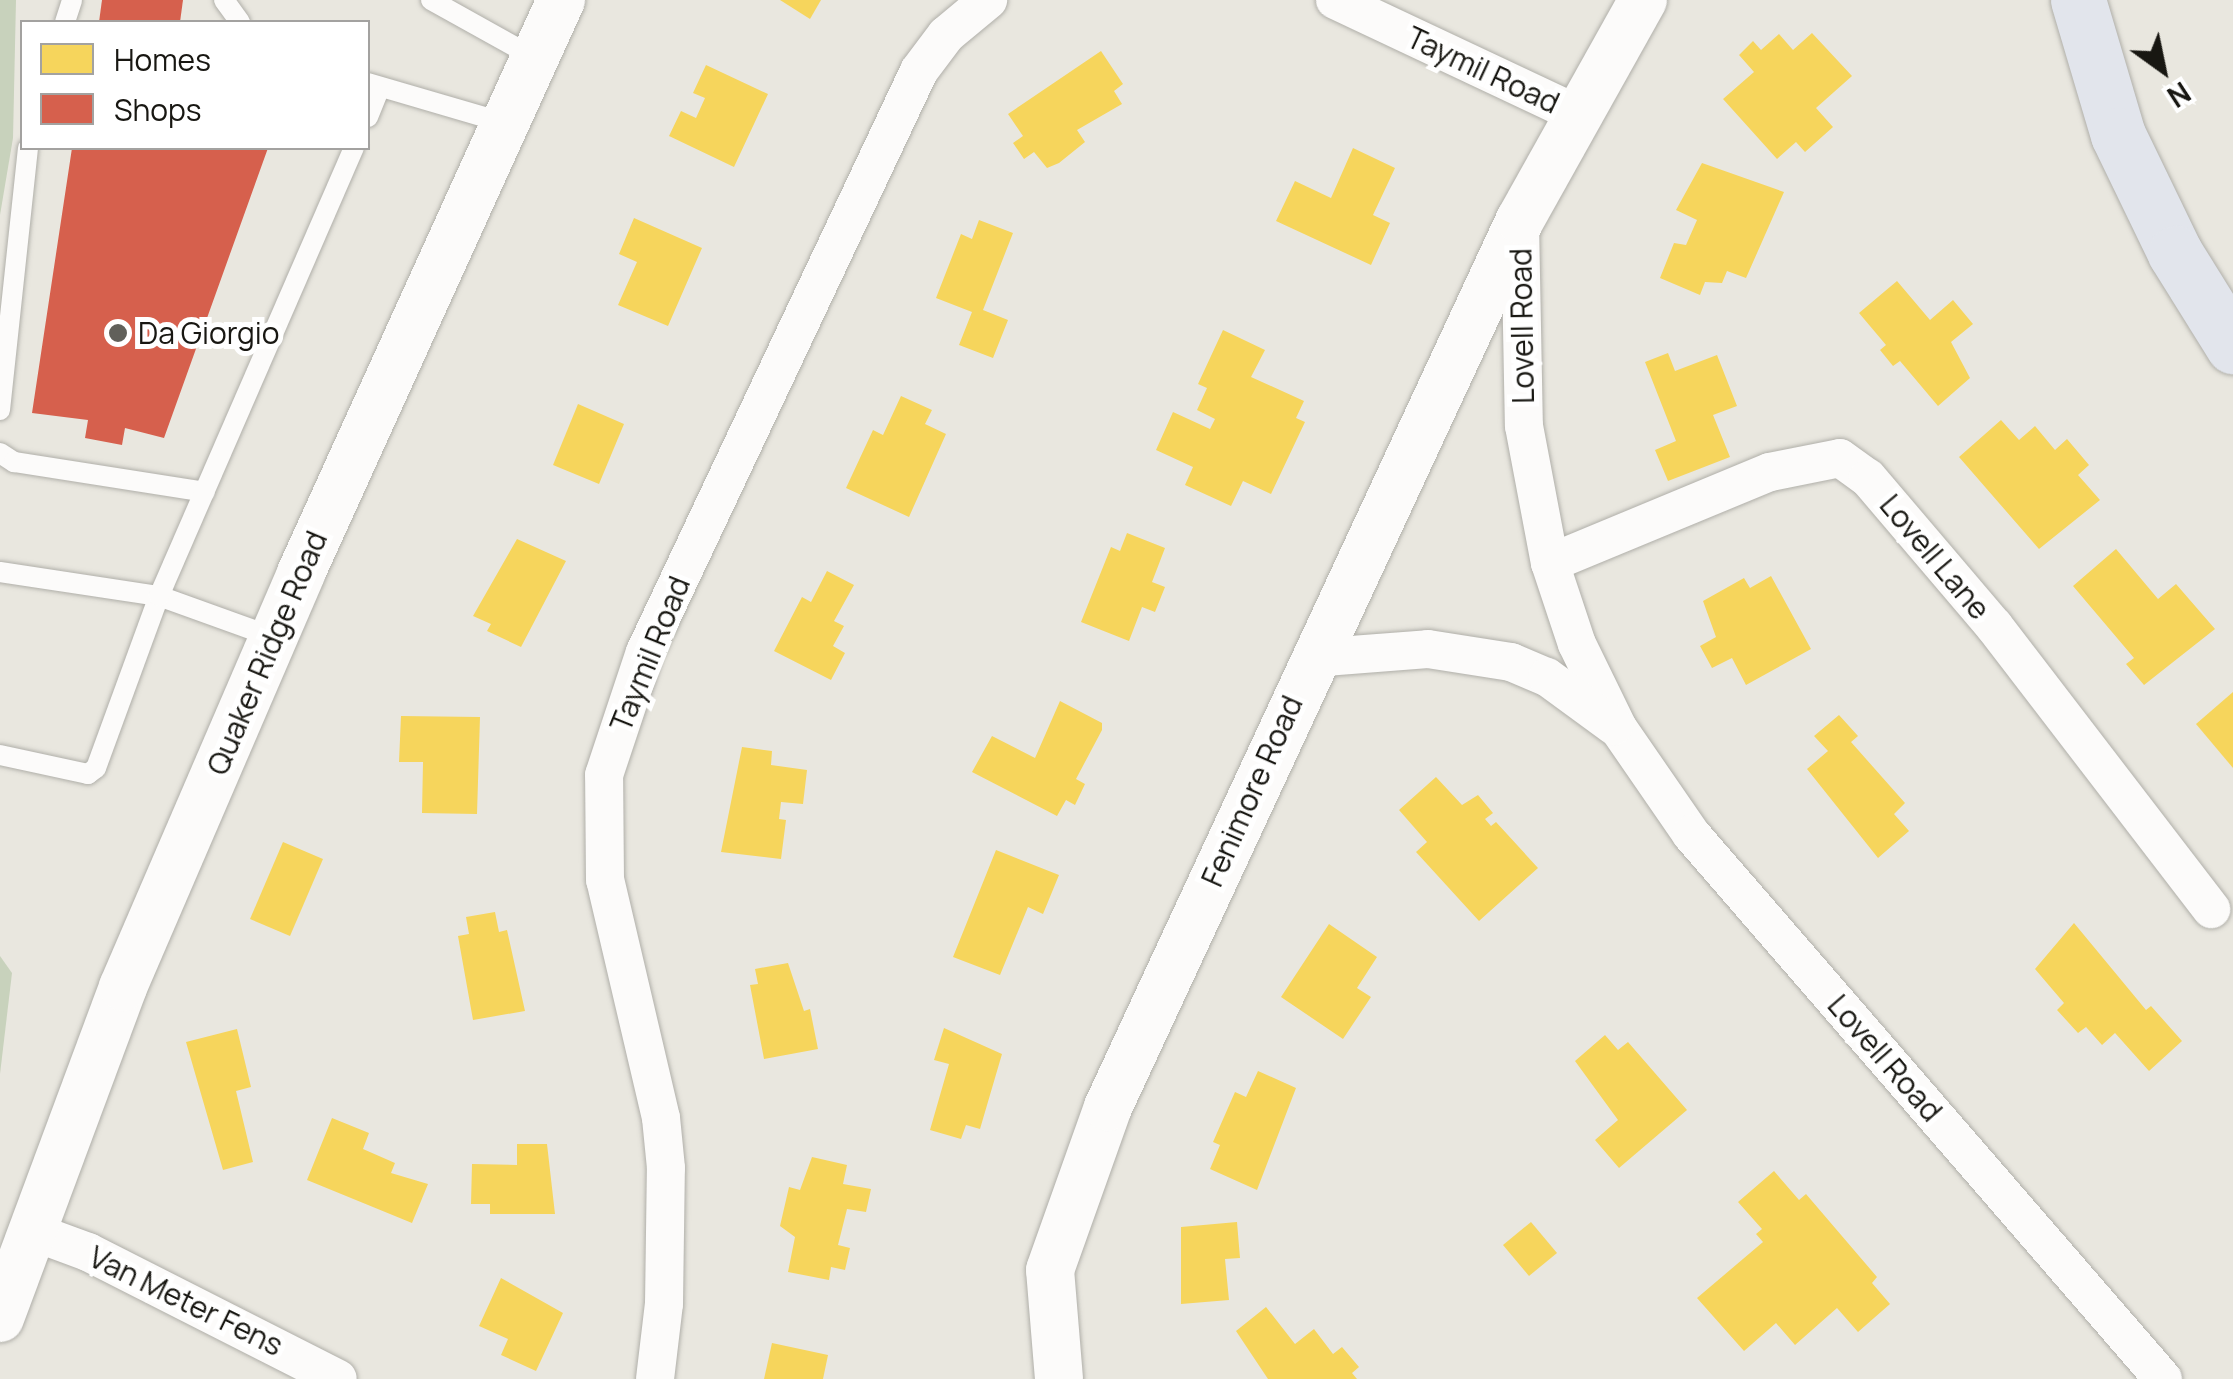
<!DOCTYPE html>
<style>
body{margin:0}
#map{position:relative;width:2233px;height:1379px;overflow:hidden;background:#e9e7df;font-family:Manrope,sans-serif}
div>[style]{position:absolute}
.forest>*{inset:0;background:#c8d2bc}
.homes>*{inset:0;background:#f6d55c}
.shops>*{inset:0;background:#d6604d}
.roads{filter:drop-shadow(0 0 2px #b0afa9) drop-shadow(0 0 2px #b0afa9)}
.service>*{height:20px;margin:-10px;padding:0 10px;transform-origin:10px;border-radius:10px;background:#fcfbfa}
.minor>*{height:38px;margin:-19px;padding:0 19px;transform-origin:19px;border-radius:19px;background:#fcfbfa}
.tertiary>*{height:48px;margin:-24px;padding:0 24px;transform-origin:24px;border-radius:24px;background:#fcfbfa}
.primary>*{height:55px;margin:-27.5px;padding:0 27.5px;transform-origin:27.5px;border-radius:27.5px;background:#e2e5ec}
.dots>*{width:28px;height:28px;translate:-50% -50%;box-sizing:border-box;border:5px solid #fff;border-radius:50%}
span{translate:-50% -50%;white-space:nowrap;text-align:center;line-height:1.15;-webkit-text-stroke:10px #fff;paint-order:stroke}
.street-label{font-size:30px;color:#181712}
.poi-label{font-size:30px;color:#181712}
.left{translate:0 -50%;text-align:left}
.legend{position:absolute;left:20px;top:20px;width:350px;height:130px;box-sizing:border-box;background:#fff;border:2px solid #a3a2a0;margin:0;padding:12px 18px;list-style:none;font-size:30px;color:#181712}
.legend li{display:flex;align-items:center;gap:20px;height:50px}
.legend b{width:50px;border:2px solid #a3a2a0}
.north{position:absolute;left:2113px;top:20px;width:100px;height:100px;-webkit-text-stroke:8px #fff;paint-order:stroke;rotate:147deg;font-size:28px;font-weight:700;line-height:40px;text-align:center;color:#181712}
.north::after{content:'';display:block;margin:auto;width:35px;height:45px;background:#181712;clip-path:polygon(50% 0,100% 100%,50% 72%,0 100%)}
</style>
<div id="map">
<div class="forest">
<i style="clip-path:polygon(0 0,16px 0,13px 138px,0 215px)"></i>
<i style="clip-path:polygon(0 956px,12px 973px,0 1074px)"></i>
</div>
<div class="homes">
<i style="clip-path:polygon(780px 0,821px 0,810px 19px)"></i>
<i style="clip-path:polygon(1812px 33px,1852px 76px,1816px 108px,1833px 127px,1805px 152px,1796px 142px,1777px 159px,1723px 99px,1754px 72px,1739px 55px,1753px 41px,1761px 50px,1779px 34px,1793px 50px)"></i>
<i style="clip-path:polygon(1101px 51px,1123px 84px,1114px 91px,1122px 104px,1077px 130px,1085px 142px,1059px 163px,1047px 168px,1034px 152px,1024px 159px,1013px 143px,1023px 136px,1008px 114px)"></i>
<i style="clip-path:polygon(706px 65px,768px 94px,734px 167px,669px 136px,681px 111px,696px 118px,705px 98px,693px 93px)"></i>
<i style="clip-path:polygon(1353px 148px,1395px 168px,1373px 215px,1390px 223px,1371px 265px,1276px 221px,1295px 181px,1331px 198px)"></i>
<i style="clip-path:polygon(1702px 163px,1784px 192px,1746px 278px,1727px 271px,1722px 283px,1705px 282px,1700px 295px,1660px 278px,1674px 243px,1686px 245px,1697px 220px,1676px 210px)"></i>
<i style="clip-path:polygon(634px 218px,702px 248px,668px 326px,618px 305px,637px 262px,619px 254px)"></i>
<i style="clip-path:polygon(979px 220px,1013px 233px,983px 310px,1008px 320px,993px 358px,959px 345px,972px 312px,936px 298px,961px 234px,972px 239px)"></i>
<i style="clip-path:polygon(1897px 281px,1930px 320px,1953px 300px,1973px 324px,1951px 342px,1970px 378px,1938px 406px,1900px 361px,1893px 366px,1880px 350px,1886px 345px,1859px 313px)"></i>
<i style="clip-path:polygon(1223px 330px,1265px 350px,1251px 377px,1304px 401px,1296px 418px,1305px 422px,1271px 494px,1243px 481px,1231px 506px,1185px 485px,1193px 467px,1156px 450px,1173px 412px,1210px 429px,1215px 419px,1197px 410px,1207px 388px,1198px 384px)"></i>
<i style="clip-path:polygon(1668px 353px,1675px 371px,1717px 355px,1737px 406px,1713px 415px,1730px 457px,1668px 481px,1655px 450px,1676px 441px,1645px 362px)"></i>
<i style="clip-path:polygon(901px 396px,932px 410px,925px 424px,946px 434px,909px 517px,846px 488px,873px 430px,883px 435px)"></i>
<i style="clip-path:polygon(578px 404px,624px 424px,599px 484px,553px 465px)"></i>
<i style="clip-path:polygon(2001px 420px,2019px 440px,2035px 426px,2055px 450px,2067px 439px,2089px 465px,2078px 475px,2100px 500px,2039px 549px,1959px 457px)"></i>
<i style="clip-path:polygon(1127px 533px,1165px 548px,1152px 582px,1165px 587px,1155px 612px,1142px 607px,1129px 641px,1081px 622px,1111px 547px,1120px 551px)"></i>
<i style="clip-path:polygon(517px 539px,566px 561px,521px 647px,487px 631px,491px 624px,473px 616px)"></i>
<i style="clip-path:polygon(2116px 549px,2158px 599px,2176px 584px,2215px 629px,2144px 685px,2126px 664px,2134px 658px,2073px 586px)"></i>
<i style="clip-path:polygon(827px 571px,854px 585px,834px 621px,844px 626px,833px 646px,845px 653px,831px 680px,774px 651px,802px 597px,811px 602px)"></i>
<i style="clip-path:polygon(1771px 576px,1811px 649px,1746px 685px,1732px 658px,1712px 668px,1700px 646px,1716px 637px,1703px 601px,1744px 578px,1750px 588px)"></i>
<i style="clip-path:polygon(2233px 692px,2233px 768px,2196px 724px)"></i>
<i style="clip-path:polygon(1060px 701px,1102px 723px,1102px 730px,1076px 779px,1085px 784px,1075px 805px,1066px 800px,1057px 816px,972px 772px,992px 736px,1035px 758px)"></i>
<i style="clip-path:polygon(1839px 715px,1858px 736px,1851px 742px,1905px 803px,1894px 814px,1909px 831px,1878px 858px,1807px 769px,1828px 751px,1814px 736px)"></i>
<i style="clip-path:polygon(401px 716px,480px 717px,477px 814px,422px 813px,423px 762px,399px 762px)"></i>
<i style="clip-path:polygon(742px 747px,772px 751px,771px 765px,807px 770px,803px 804px,781px 802px,779px 819px,786px 820px,781px 859px,721px 852px)"></i>
<i style="clip-path:polygon(1436px 777px,1462px 805px,1478px 795px,1493px 813px,1485px 819px,1491px 826px,1496px 822px,1538px 868px,1479px 921px,1416px 852px,1427px 842px,1399px 810px)"></i>
<i style="clip-path:polygon(283px 842px,323px 859px,290px 936px,250px 919px)"></i>
<i style="clip-path:polygon(996px 850px,1059px 875px,1043px 914px,1028px 907px,1000px 975px,953px 957px)"></i>
<i style="clip-path:polygon(495px 912px,499px 932px,507px 930px,525px 1011px,473px 1020px,458px 936px,469px 934px,466px 917px)"></i>
<i style="clip-path:polygon(2074px 923px,2146px 1010px,2151px 1006px,2182px 1041px,2149px 1071px,2115px 1033px,2102px 1045px,2086px 1027px,2078px 1033px,2057px 1010px,2064px 1003px,2035px 969px)"></i>
<i style="clip-path:polygon(1329px 924px,1377px 957px,1357px 988px,1371px 997px,1343px 1039px,1281px 997px)"></i>
<i style="clip-path:polygon(788px 963px,804px 1011px,810px 1009px,818px 1049px,764px 1059px,750px 985px,758px 984px,755px 969px)"></i>
<i style="clip-path:polygon(944px 1028px,1002px 1054px,980px 1129px,966px 1125px,961px 1139px,930px 1130px,949px 1064px,934px 1060px)"></i>
<i style="clip-path:polygon(237px 1029px,251px 1087px,236px 1091px,253px 1162px,223px 1170px,186px 1042px)"></i>
<i style="clip-path:polygon(1605px 1035px,1618px 1050px,1628px 1042px,1687px 1110px,1619px 1168px,1595px 1140px,1618px 1120px,1575px 1061px)"></i>
<i style="clip-path:polygon(1258px 1071px,1296px 1088px,1257px 1190px,1210px 1169px,1220px 1145px,1213px 1142px,1235px 1092px,1246px 1097px)"></i>
<i style="clip-path:polygon(332px 1118px,369px 1133px,363px 1149px,395px 1163px,391px 1173px,428px 1184px,412px 1223px,307px 1180px)"></i>
<i style="clip-path:polygon(517px 1144px,547px 1144px,555px 1214px,490px 1214px,490px 1204px,471px 1204px,472px 1164px,517px 1165px)"></i>
<i style="clip-path:polygon(812px 1157px,847px 1165px,843px 1184px,871px 1189px,866px 1212px,847px 1209px,838px 1245px,850px 1248px,845px 1270px,831px 1267px,829px 1280px,788px 1272px,795px 1237px,780px 1226px,789px 1187px,800px 1190px)"></i>
<i style="clip-path:polygon(1774px 1171px,1799px 1200px,1806px 1194px,1877px 1277px,1872px 1283px,1890px 1304px,1858px 1332px,1837px 1308px,1795px 1345px,1776px 1323px,1744px 1351px,1697px 1298px,1763px 1242px,1756px 1234px,1762px 1229px,1738px 1202px)"></i>
<i style="clip-path:polygon(1237px 1222px,1240px 1258px,1225px 1259px,1229px 1300px,1181px 1304px,1181px 1227px)"></i>
<i style="clip-path:polygon(1531px 1222px,1557px 1253px,1529px 1276px,1503px 1245px)"></i>
<i style="clip-path:polygon(501px 1278px,563px 1313px,536px 1371px,501px 1355px,508px 1339px,479px 1326px)"></i>
<i style="clip-path:polygon(1266px 1307px,1295px 1344px,1314px 1329px,1333px 1354px,1342px 1347px,1359px 1367px,1352px 1373px,1357px 1379px,1268px 1379px,1236px 1331px)"></i>
<i style="clip-path:polygon(772px 1343px,828px 1355px,823px 1379px,764px 1379px)"></i>
</div>
<div class="shops">
<i style="clip-path:polygon(102px 0,183px 0,180px 22px,99px 22px)"></i>
<i style="clip-path:polygon(72px 148px,268px 148px,164px 438px,125px 428px,122px 445px,85px 438px,88px 420px,32px 413px)"></i>
</div>
<div class="roads">
<div class="service">
<i style="left:224px;top:0;width:27px;rotate:54deg"></i>
<i style="left:431px;top:0;width:119px;rotate:29.1deg"></i>
<i style="left:65px;top:22px;width:23px;rotate:-72deg"></i>
<i style="left:368px;top:83px;width:143px;rotate:16.3deg"></i>
<i style="left:368px;top:117px;width:32px;rotate:-68deg"></i>
<i style="left:0;top:410px;width:263px;rotate:-83.9deg"></i>
<i style="left:0;top:453px;width:17px;rotate:33deg"></i>
<i style="left:14px;top:462px;width:193px;rotate:8.9deg"></i>
<i style="left:0;top:572px;width:161px;rotate:8.6deg"></i>
<i style="left:159px;top:596px;width:121px;rotate:19.8deg"></i>
<i style="left:0;top:755px;width:90px;rotate:12.2deg"></i>
<i style="left:88px;top:774px;width:10px;rotate:-37deg"></i>
<i style="left:96px;top:768px;width:183px;rotate:-69.9deg"></i>
<i style="left:159px;top:596px;width:489px;rotate:-66.5deg"></i>
</div>
<div class="minor">
<i style="left:1335px;top:0;width:268px;rotate:25.2deg"></i>
<i style="left:1520px;top:223px;width:203px;rotate:88.9deg"></i>
<i style="left:1524px;top:426px;width:139px;rotate:79.3deg"></i>
<i style="left:1550px;top:563px;width:85px;rotate:71.6deg"></i>
<i style="left:1577px;top:644px;width:93px;rotate:64deg"></i>
<i style="left:1618px;top:728px;width:129px;rotate:55.4deg"></i>
<i style="left:1691px;top:834px;width:721px;rotate:49.11deg"></i>
<i style="left:1550px;top:563px;width:238px;rotate:-22.5deg"></i>
<i style="left:1770px;top:472px;width:71px;rotate:-11.3deg"></i>
<i style="left:1840px;top:458px;width:34px;rotate:36deg"></i>
<i style="left:1868px;top:478px;width:194px;rotate:49.6deg"></i>
<i style="left:1994px;top:626px;width:357px;rotate:52.5deg"></i>
<i style="left:1312px;top:658px;width:116px;rotate:-4.4deg"></i>
<i style="left:1428px;top:649px;width:84px;rotate:8.9deg"></i>
<i style="left:1511px;top:662px;width:39px;rotate:23deg"></i>
<i style="left:1547px;top:677px;width:83px;rotate:36.2deg"></i>
<i style="left:31px;top:1231px;width:61px;rotate:20.2deg"></i>
<i style="left:88px;top:1252px;width:280px;rotate:26.9deg"></i>
<i style="left:655px;top:1379px;width:76px;rotate:-83.2deg"></i>
<i style="left:664px;top:1304px;width:136px;rotate:-89.2deg"></i>
<i style="left:666px;top:1168px;width:50px;rotate:-95.7deg"></i>
<i style="left:661px;top:1118px;width:244px;rotate:-103.2deg"></i>
<i style="left:605px;top:880px;width:105px;rotate:-90.5deg"></i>
<i style="left:604px;top:775px;width:130px;rotate:-71.6deg"></i>
<i style="left:645px;top:652px;width:642px;rotate:-64.75deg"></i>
<i style="left:919px;top:71px;width:45px;rotate:-53.1deg"></i>
<i style="left:946px;top:35px;width:55px;rotate:-39.8deg"></i>
</div>
<div class="tertiary">
<i style="left:0;top:1318px;width:353px;rotate:-69.6deg"></i>
<i style="left:123px;top:987px;width:451px;rotate:-66.7deg"></i>
<i style="left:301px;top:573px;width:629px;rotate:-65.59deg"></i>
<i style="left:1059px;top:1379px;width:109px;rotate:-94.7deg"></i>
<i style="left:1050px;top:1270px;width:173px;rotate:-70.4deg"></i>
<i style="left:1108px;top:1107px;width:978px;rotate:-65.09deg"></i>
<i style="left:1520px;top:220px;width:252px;rotate:-60.8deg"></i>
</div>
<div class="primary">
<i style="left:2078px;top:0;width:141px;rotate:73.5deg"></i>
<i style="left:2118px;top:135px;width:131px;rotate:64.2deg"></i>
<i style="left:2175px;top:253px;width:110px;rotate:58.1deg"></i>
</div>
</div>
<div class="dots">
<i style="left:118px;top:333px;background:#61605a"></i>
</div>
<div class="street-label">
<span style="left:1483px;top:70px;rotate:25deg">Taymil Road</span>
<span style="left:1522px;top:326px;rotate:-91deg">Lovell Road</span>
<span style="left:1935px;top:557px;rotate:50deg">Lovell Lane</span>
<span style="left:267px;top:653px;rotate:-67deg">Quaker Ridge Road</span>
<span style="left:650px;top:654px;rotate:-68deg">Taymil Road</span>
<span style="left:1252px;top:791px;rotate:-66deg">Fenimore Road</span>
<span style="left:1885px;top:1058px;rotate:49deg">Lovell Road</span>
<span style="left:186px;top:1301px;rotate:26deg">Van Meter Fens</span>
</div>
<div class="poi-label">
<span class="left" style="left:138px;top:333px">Da Giorgio</span>
</div>
<ul class="legend">
<li><b style="height:28px;background:#f6d55c"></b>Homes</li>
<li><b style="height:28px;background:#d6604d"></b>Shops</li>
</ul>
<div class="north">N</div>
</div>
